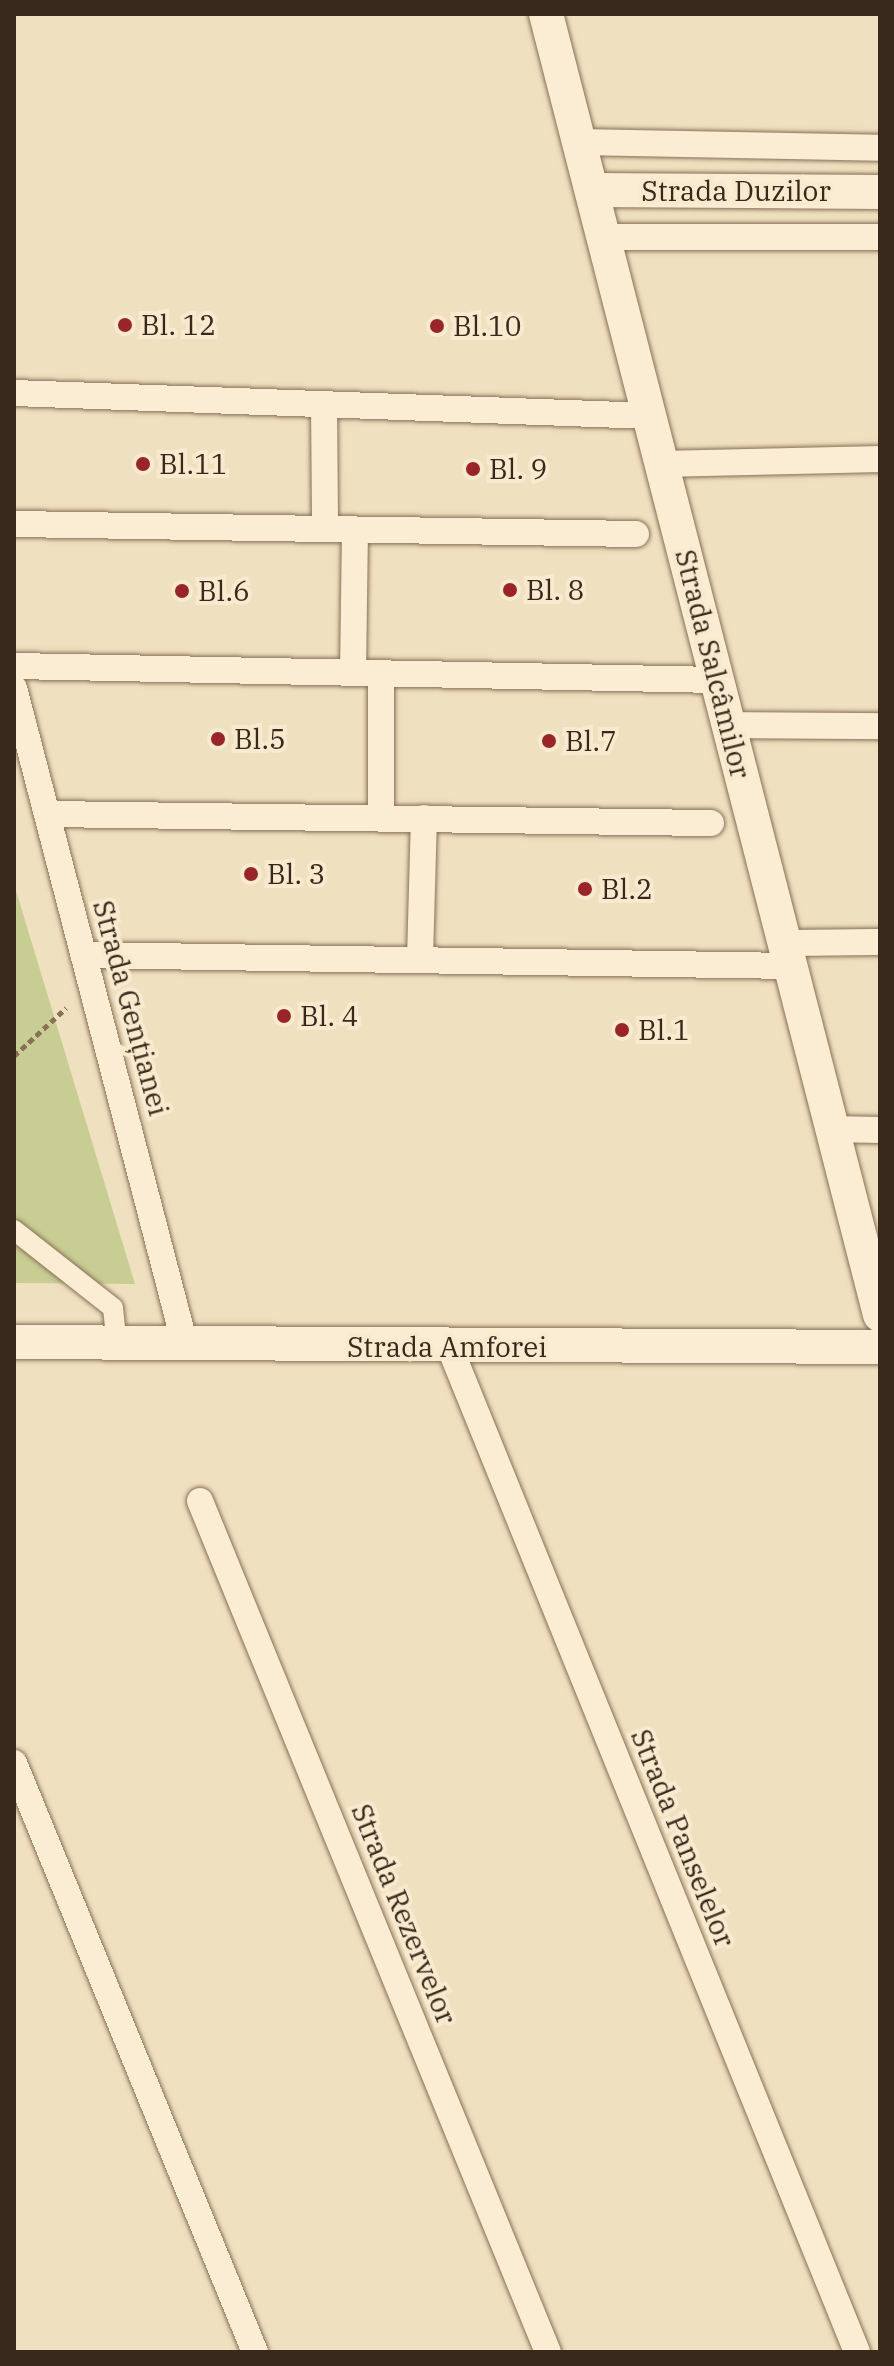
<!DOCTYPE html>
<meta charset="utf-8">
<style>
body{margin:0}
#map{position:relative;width:894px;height:2366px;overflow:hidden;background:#efe0bf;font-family:"IBM Plex Serif",serif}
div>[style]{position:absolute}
.green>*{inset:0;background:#c8ce93}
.path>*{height:5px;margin-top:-2.5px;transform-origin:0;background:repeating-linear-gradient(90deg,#897057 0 6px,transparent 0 10px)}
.roads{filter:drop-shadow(0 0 2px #897057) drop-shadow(0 0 2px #897057)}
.pedestrian>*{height:20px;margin:-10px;padding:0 10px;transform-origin:10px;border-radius:10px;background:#faedd3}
.minor>*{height:26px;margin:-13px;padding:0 13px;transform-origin:13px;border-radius:13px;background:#faedd3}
.tertiary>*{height:34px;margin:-17px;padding:0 17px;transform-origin:17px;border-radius:17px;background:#faedd3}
.dots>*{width:22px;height:22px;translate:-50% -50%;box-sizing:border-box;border:4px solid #f7eacf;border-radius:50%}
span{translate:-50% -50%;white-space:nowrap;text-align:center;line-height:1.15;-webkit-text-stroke:8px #f7eacf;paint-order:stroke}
.street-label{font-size:28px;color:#38291c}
.poi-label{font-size:28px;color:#38291c}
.left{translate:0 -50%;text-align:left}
.frame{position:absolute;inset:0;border:16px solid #38291c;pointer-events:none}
</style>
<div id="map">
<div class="green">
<i style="clip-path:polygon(14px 884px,135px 1284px,14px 1283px)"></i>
</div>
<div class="path">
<i style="left:14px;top:1056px;width:71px;rotate:-42.7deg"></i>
</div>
<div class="roads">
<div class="pedestrian">
<i style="left:14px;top:1230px;width:126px;rotate:38.2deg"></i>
<i style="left:113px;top:1308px;width:36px;rotate:84deg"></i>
</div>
<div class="minor">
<i style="left:579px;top:142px;width:301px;rotate:1.1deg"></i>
<i style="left:604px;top:237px;width:276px"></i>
<i style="left:14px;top:393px;width:635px;rotate:2.07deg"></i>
<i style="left:324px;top:404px;width:125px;rotate:89.5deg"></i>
<i style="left:662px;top:464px;width:218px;rotate:-1.3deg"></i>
<i style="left:14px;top:524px;width:622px;rotate:0.92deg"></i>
<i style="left:14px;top:666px;width:703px;rotate:1.14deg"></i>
<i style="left:353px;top:673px;width:143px;rotate:-89.2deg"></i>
<i style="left:381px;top:673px;width:145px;rotate:90deg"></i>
<i style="left:14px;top:688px;width:679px;rotate:75.41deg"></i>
<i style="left:729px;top:725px;width:151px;rotate:0.4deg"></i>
<i style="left:47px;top:814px;width:664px;rotate:0.78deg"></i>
<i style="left:785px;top:943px;width:95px;rotate:-0.6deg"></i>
<i style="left:84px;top:955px;width:707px;rotate:0.89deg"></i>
<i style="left:420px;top:959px;width:141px;rotate:-88.4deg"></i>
<i style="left:832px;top:1129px;width:48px;rotate:1.2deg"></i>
<i style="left:450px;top:1348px;width:1083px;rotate:67.93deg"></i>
<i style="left:200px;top:1501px;width:919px;rotate:67.76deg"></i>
<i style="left:14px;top:1763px;width:636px;rotate:67.75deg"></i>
</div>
<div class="tertiary">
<i style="left:546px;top:14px;width:1343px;rotate:75.6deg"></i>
<i style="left:592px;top:190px;width:288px;rotate:0.4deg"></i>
<i style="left:14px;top:1342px;width:866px;rotate:0.33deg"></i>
</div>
</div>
<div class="dots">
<i style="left:125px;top:325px;background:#9a2528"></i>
<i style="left:437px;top:326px;background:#9a2528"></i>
<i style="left:143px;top:464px;background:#9a2528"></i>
<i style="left:473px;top:469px;background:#9a2528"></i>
<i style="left:510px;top:590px;background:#9a2528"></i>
<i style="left:182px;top:591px;background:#9a2528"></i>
<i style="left:218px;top:739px;background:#9a2528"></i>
<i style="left:549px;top:741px;background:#9a2528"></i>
<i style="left:251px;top:874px;background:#9a2528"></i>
<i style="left:585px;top:889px;background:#9a2528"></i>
<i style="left:284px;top:1016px;background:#9a2528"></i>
<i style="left:622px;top:1030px;background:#9a2528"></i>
</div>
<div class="street-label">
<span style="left:736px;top:191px">Strada Duzilor</span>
<span style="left:713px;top:664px;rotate:76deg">Strada Salcâmilor</span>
<span style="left:131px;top:1008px;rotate:75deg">Strada Gențianei</span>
<span style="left:447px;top:1347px">Strada Amforei</span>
<span style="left:683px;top:1838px;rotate:68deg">Strada Panselelor</span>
<span style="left:404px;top:1914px;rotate:68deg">Strada Rezervelor</span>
</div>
<div class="poi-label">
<span class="left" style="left:141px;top:325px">Bl. 12</span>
<span class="left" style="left:453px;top:326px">Bl.10</span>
<span class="left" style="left:159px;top:464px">Bl.11</span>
<span class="left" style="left:489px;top:469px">Bl. 9</span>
<span class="left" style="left:526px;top:590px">Bl. 8</span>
<span class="left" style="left:198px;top:591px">Bl.6</span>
<span class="left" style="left:234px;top:739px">Bl.5</span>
<span class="left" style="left:565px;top:741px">Bl.7</span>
<span class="left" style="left:267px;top:874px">Bl. 3</span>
<span class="left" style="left:601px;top:889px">Bl.2</span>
<span class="left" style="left:300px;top:1016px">Bl. 4</span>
<span class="left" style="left:638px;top:1030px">Bl.1</span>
</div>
<div class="frame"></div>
</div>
